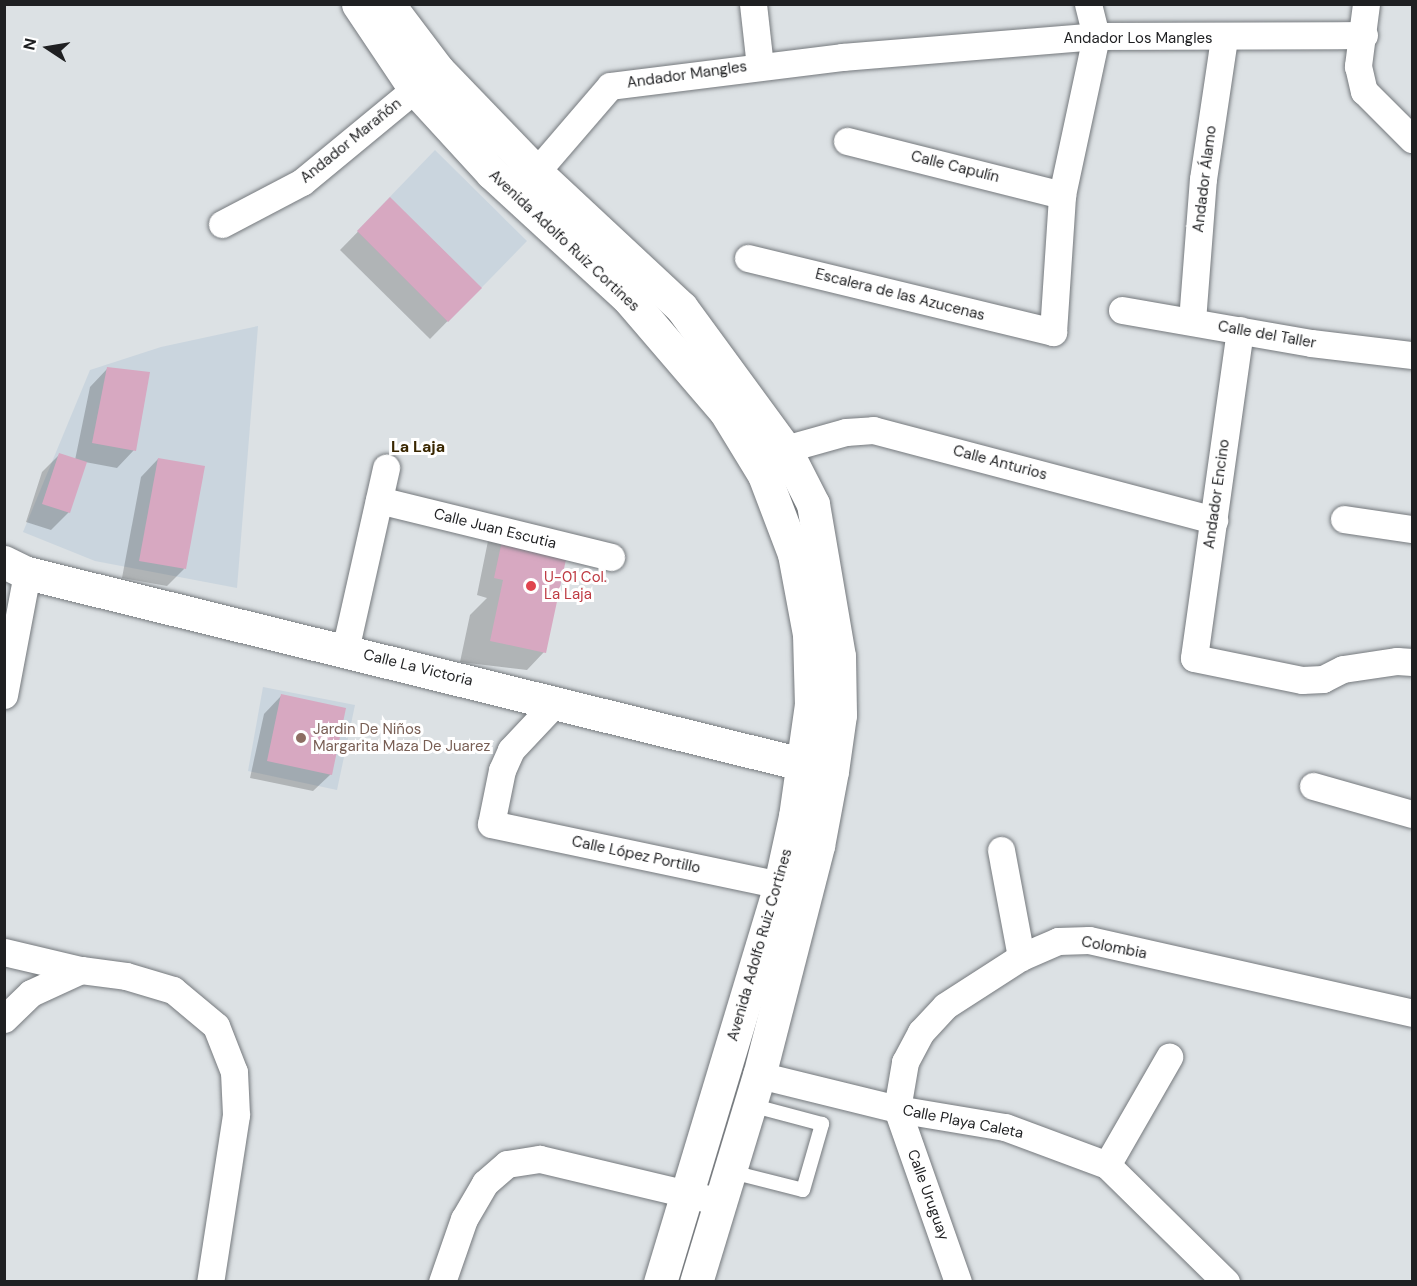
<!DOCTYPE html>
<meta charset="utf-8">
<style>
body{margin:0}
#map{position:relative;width:1417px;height:1286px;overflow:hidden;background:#dce1e4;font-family:"DM Sans",sans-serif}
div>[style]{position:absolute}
.built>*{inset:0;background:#cad5de}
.shadow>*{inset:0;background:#0003}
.building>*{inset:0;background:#d7a8c1}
.roads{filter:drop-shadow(0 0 2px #75797d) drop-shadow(0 0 2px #75797d)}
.service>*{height:14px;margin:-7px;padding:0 7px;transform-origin:7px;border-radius:7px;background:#fff}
.minor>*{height:27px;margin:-13.5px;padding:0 13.5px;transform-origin:13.5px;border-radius:13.5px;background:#fff}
.tertiary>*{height:33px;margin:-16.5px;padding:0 16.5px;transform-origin:16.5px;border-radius:16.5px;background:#fff}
.primary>*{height:33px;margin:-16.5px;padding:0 16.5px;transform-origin:16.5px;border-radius:16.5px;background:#fff}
.dots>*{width:16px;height:16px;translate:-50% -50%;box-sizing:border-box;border:3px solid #fff;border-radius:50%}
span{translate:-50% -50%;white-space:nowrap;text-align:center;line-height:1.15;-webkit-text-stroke:6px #fff;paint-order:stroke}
.street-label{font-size:15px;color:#1f2022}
.health-label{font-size:15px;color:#be3a42}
.left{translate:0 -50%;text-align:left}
.education-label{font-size:15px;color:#785e54}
.neighbourhood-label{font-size:16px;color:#392700;font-weight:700}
.frame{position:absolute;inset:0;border:6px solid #1f2022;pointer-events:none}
.north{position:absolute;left:18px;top:18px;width:60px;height:60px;-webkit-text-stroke:4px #fff;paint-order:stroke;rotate:282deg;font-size:16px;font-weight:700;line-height:24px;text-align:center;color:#1f2022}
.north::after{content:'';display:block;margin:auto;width:21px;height:27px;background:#1f2022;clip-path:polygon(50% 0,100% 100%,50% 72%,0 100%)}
</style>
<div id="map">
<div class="built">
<i style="clip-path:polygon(435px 150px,527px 241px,448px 322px,357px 231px)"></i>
<i style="clip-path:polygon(258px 326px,237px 588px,95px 561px,23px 532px,90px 370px,161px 347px)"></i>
<i style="clip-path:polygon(263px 687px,355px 705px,337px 790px,248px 771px)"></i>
</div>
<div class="shadow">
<i style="clip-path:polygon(390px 199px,480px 288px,430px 339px,340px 250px)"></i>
<i style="clip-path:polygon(107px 369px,134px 450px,117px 468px,85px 462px,69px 512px,51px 530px,26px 522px,42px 472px,59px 455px,75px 460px,90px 387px)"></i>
<i style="clip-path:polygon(158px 459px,184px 569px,167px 586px,122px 578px,141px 477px)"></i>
<i style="clip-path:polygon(506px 524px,544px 652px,527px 670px,460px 662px,470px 615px,487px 598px,477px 595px,488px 541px)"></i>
<i style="clip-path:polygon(281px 696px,331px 774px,313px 791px,250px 778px,264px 714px)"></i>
</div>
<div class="building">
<i style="clip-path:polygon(390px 197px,482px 288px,448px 322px,357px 231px)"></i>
<i style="clip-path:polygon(107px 367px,150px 372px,136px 451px,92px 443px)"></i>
<i style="clip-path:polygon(59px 453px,87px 462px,70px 513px,42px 504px)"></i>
<i style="clip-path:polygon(158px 458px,205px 466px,186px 569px,139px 561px)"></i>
<i style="clip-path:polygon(506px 522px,571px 536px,546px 653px,490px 641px,503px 580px,494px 578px)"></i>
<i style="clip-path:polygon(281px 694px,346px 708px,332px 775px,267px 761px)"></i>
</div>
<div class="roads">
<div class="service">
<i style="left:728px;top:1171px;width:77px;rotate:14.2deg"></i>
<i style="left:803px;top:1190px;width:69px;rotate:-73.9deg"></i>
<i style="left:822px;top:1124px;width:74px;rotate:-165.2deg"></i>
</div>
<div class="minor">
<i style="left:753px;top:4px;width:62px;rotate:83.6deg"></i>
<i style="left:1366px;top:4px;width:63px;rotate:97.4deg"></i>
<i style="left:1358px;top:66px;width:26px;rotate:77deg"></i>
<i style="left:1364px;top:91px;width:68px;rotate:45deg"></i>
<i style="left:847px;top:141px;width:222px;rotate:14.1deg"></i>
<i style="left:536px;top:172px;width:113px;rotate:-49.3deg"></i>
<i style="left:610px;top:86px;width:234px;rotate:-7.1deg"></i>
<i style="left:842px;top:57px;width:255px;rotate:-4.7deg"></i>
<i style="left:1096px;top:36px;width:268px;rotate:-0.2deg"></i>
<i style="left:222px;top:224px;width:90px;rotate:-27.7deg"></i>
<i style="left:302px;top:182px;width:146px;rotate:-39.5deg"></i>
<i style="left:748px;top:258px;width:314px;rotate:13.6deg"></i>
<i style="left:1053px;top:332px;width:137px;rotate:-86.2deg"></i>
<i style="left:1062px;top:195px;width:163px;rotate:-77.9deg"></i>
<i style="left:1096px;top:36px;width:33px;rotate:-104deg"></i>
<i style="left:1122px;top:310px;width:192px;rotate:9.9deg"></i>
<i style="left:1311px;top:343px;width:102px;rotate:6.8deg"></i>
<i style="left:1192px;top:321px;width:142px;rotate:-85.6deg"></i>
<i style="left:1203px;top:179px;width:143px;rotate:-81.5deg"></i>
<i style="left:1240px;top:330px;width:331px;rotate:98deg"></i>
<i style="left:1194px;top:658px;width:110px;rotate:11.5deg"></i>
<i style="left:1302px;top:680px;width:21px;rotate:-3deg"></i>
<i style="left:1323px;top:679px;width:22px;rotate:-27deg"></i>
<i style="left:1343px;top:669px;width:55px;rotate:-8.4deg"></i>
<i style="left:1397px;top:661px;width:15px;rotate:4deg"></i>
<i style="left:785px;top:449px;width:63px;rotate:-15.6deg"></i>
<i style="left:846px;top:432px;width:27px;rotate:-4deg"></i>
<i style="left:873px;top:430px;width:353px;rotate:14.8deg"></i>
<i style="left:379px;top:500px;width:239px;rotate:13.8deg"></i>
<i style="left:1344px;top:519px;width:69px;rotate:8.4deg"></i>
<i style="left:345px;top:650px;width:187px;rotate:-77.3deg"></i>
<i style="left:4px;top:695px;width:124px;rotate:-79.3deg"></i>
<i style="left:556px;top:702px;width:66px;rotate:133.2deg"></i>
<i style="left:511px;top:750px;width:22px;rotate:114deg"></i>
<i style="left:502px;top:770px;width:55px;rotate:101.5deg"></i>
<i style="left:491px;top:824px;width:295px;rotate:11.9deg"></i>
<i style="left:1313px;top:786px;width:103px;rotate:15.8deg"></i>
<i style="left:1001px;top:850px;width:109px;rotate:79.4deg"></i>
<i style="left:4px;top:952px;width:79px;rotate:13.2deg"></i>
<i style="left:81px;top:970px;width:45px;rotate:7.6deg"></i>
<i style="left:126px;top:976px;width:49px;rotate:16.6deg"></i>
<i style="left:173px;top:990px;width:56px;rotate:39.9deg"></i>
<i style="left:216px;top:1026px;width:49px;rotate:68.6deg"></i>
<i style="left:234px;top:1072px;width:43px;rotate:87.3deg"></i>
<i style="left:236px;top:1115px;width:169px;rotate:98.8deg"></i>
<i style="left:4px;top:1019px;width:37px;rotate:-44deg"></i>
<i style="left:31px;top:993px;width:55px;rotate:-24.7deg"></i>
<i style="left:759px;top:1075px;width:142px;rotate:13.8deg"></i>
<i style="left:897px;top:1109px;width:109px;rotate:9.5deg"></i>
<i style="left:1005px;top:1127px;width:109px;rotate:20.4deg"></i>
<i style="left:1107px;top:1165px;width:167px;rotate:44.5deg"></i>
<i style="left:1107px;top:1165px;width:125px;rotate:-60.1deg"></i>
<i style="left:442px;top:1282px;width:67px;rotate:-70.8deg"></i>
<i style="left:464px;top:1219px;width:42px;rotate:-59.7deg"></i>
<i style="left:485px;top:1183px;width:29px;rotate:-41deg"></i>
<i style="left:507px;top:1164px;width:33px;rotate:-9deg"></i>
<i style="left:540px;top:1159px;width:186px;rotate:13.4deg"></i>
<i style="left:958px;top:1282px;width:183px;rotate:-109.4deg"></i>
<i style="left:897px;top:1109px;width:48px;rotate:-80.3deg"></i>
<i style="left:905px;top:1062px;width:34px;rotate:-62deg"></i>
<i style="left:921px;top:1032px;width:35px;rotate:-47deg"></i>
<i style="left:945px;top:1006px;width:90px;rotate:-32.8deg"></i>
<i style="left:1021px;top:957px;width:40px;rotate:-23.4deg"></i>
<i style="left:1058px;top:941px;width:31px;rotate:-2deg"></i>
<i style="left:1089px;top:940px;width:331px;rotate:12.7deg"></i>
</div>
<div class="tertiary">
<i style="left:4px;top:562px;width:25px;rotate:26deg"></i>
<i style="left:27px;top:573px;width:827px;rotate:13.85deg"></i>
</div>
<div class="primary">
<i style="left:358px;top:4px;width:102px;rotate:56.2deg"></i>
<i style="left:415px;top:89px;width:114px;rotate:47.5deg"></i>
<i style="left:492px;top:173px;width:185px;rotate:42.6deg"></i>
<i style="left:628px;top:298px;width:149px;rotate:49.4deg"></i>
<i style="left:725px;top:411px;width:75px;rotate:58.6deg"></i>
<i style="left:764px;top:475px;width:85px;rotate:69.2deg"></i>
<i style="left:794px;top:554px;width:81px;rotate:79.4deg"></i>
<i style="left:809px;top:634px;width:70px;rotate:88.4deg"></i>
<i style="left:811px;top:704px;width:113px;rotate:98.1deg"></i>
<i style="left:795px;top:816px;width:71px;rotate:102.3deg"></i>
<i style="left:780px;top:885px;width:415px;rotate:106.8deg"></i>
<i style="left:388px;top:4px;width:83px;rotate:52.9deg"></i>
<i style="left:438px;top:70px;width:141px;rotate:46.1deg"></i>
<i style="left:536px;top:172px;width:198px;rotate:43deg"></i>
<i style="left:681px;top:307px;width:176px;rotate:53.8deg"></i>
<i style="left:785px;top:449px;width:62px;rotate:63deg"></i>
<i style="left:813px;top:504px;width:154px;rotate:80.3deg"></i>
<i style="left:839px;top:656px;width:59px;rotate:89deg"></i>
<i style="left:840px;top:715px;width:57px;rotate:98.1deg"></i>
<i style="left:832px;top:771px;width:76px;rotate:100.6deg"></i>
<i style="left:818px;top:846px;width:236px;rotate:104.4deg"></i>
<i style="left:759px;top:1075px;width:216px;rotate:106.9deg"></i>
</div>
</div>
<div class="dots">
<i style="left:531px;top:586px;background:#e0444e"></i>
<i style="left:301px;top:738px;background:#8d6e63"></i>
</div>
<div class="street-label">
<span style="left:1138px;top:39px">Andador Los Mangles</span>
<span style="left:687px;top:75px;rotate:-8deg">Andador Mangles</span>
<span style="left:351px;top:141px;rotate:-39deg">Andador Marañón</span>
<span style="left:955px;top:167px;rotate:14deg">Calle Capulín</span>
<span style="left:1205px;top:179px;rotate:-83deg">Andador Álamo</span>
<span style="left:564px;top:241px;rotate:43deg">Avenida Adolfo Ruiz Cortines</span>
<span style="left:900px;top:295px;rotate:14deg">Escalera de las Azucenas</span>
<span style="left:1267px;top:335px;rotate:10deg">Calle del Taller</span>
<span style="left:1000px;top:463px;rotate:15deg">Calle Anturios</span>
<span style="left:1217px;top:494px;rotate:-82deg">Andador Encino</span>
<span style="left:495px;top:529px;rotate:14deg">Calle Juan Escutia</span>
<span style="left:418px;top:668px;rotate:14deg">Calle La Victoria</span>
<span style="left:636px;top:855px;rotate:12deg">Calle López Portillo</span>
<span style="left:760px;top:945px;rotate:-74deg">Avenida Adolfo Ruiz Cortines</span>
<span style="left:1114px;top:948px;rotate:11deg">Colombia</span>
<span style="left:963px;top:1122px;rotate:11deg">Calle Playa Caleta</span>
<span style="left:928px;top:1195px;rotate:70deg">Calle Uruguay</span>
</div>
<div class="health-label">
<span class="left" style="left:544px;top:586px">U-01 Col.<br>La Laja</span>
</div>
<div class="education-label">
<span class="left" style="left:313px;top:738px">Jardin De Niños<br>Margarita Maza De Juarez</span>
</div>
<div class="neighbourhood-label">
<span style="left:418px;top:447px">La Laja</span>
</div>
<div class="frame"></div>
<div class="north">N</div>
</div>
